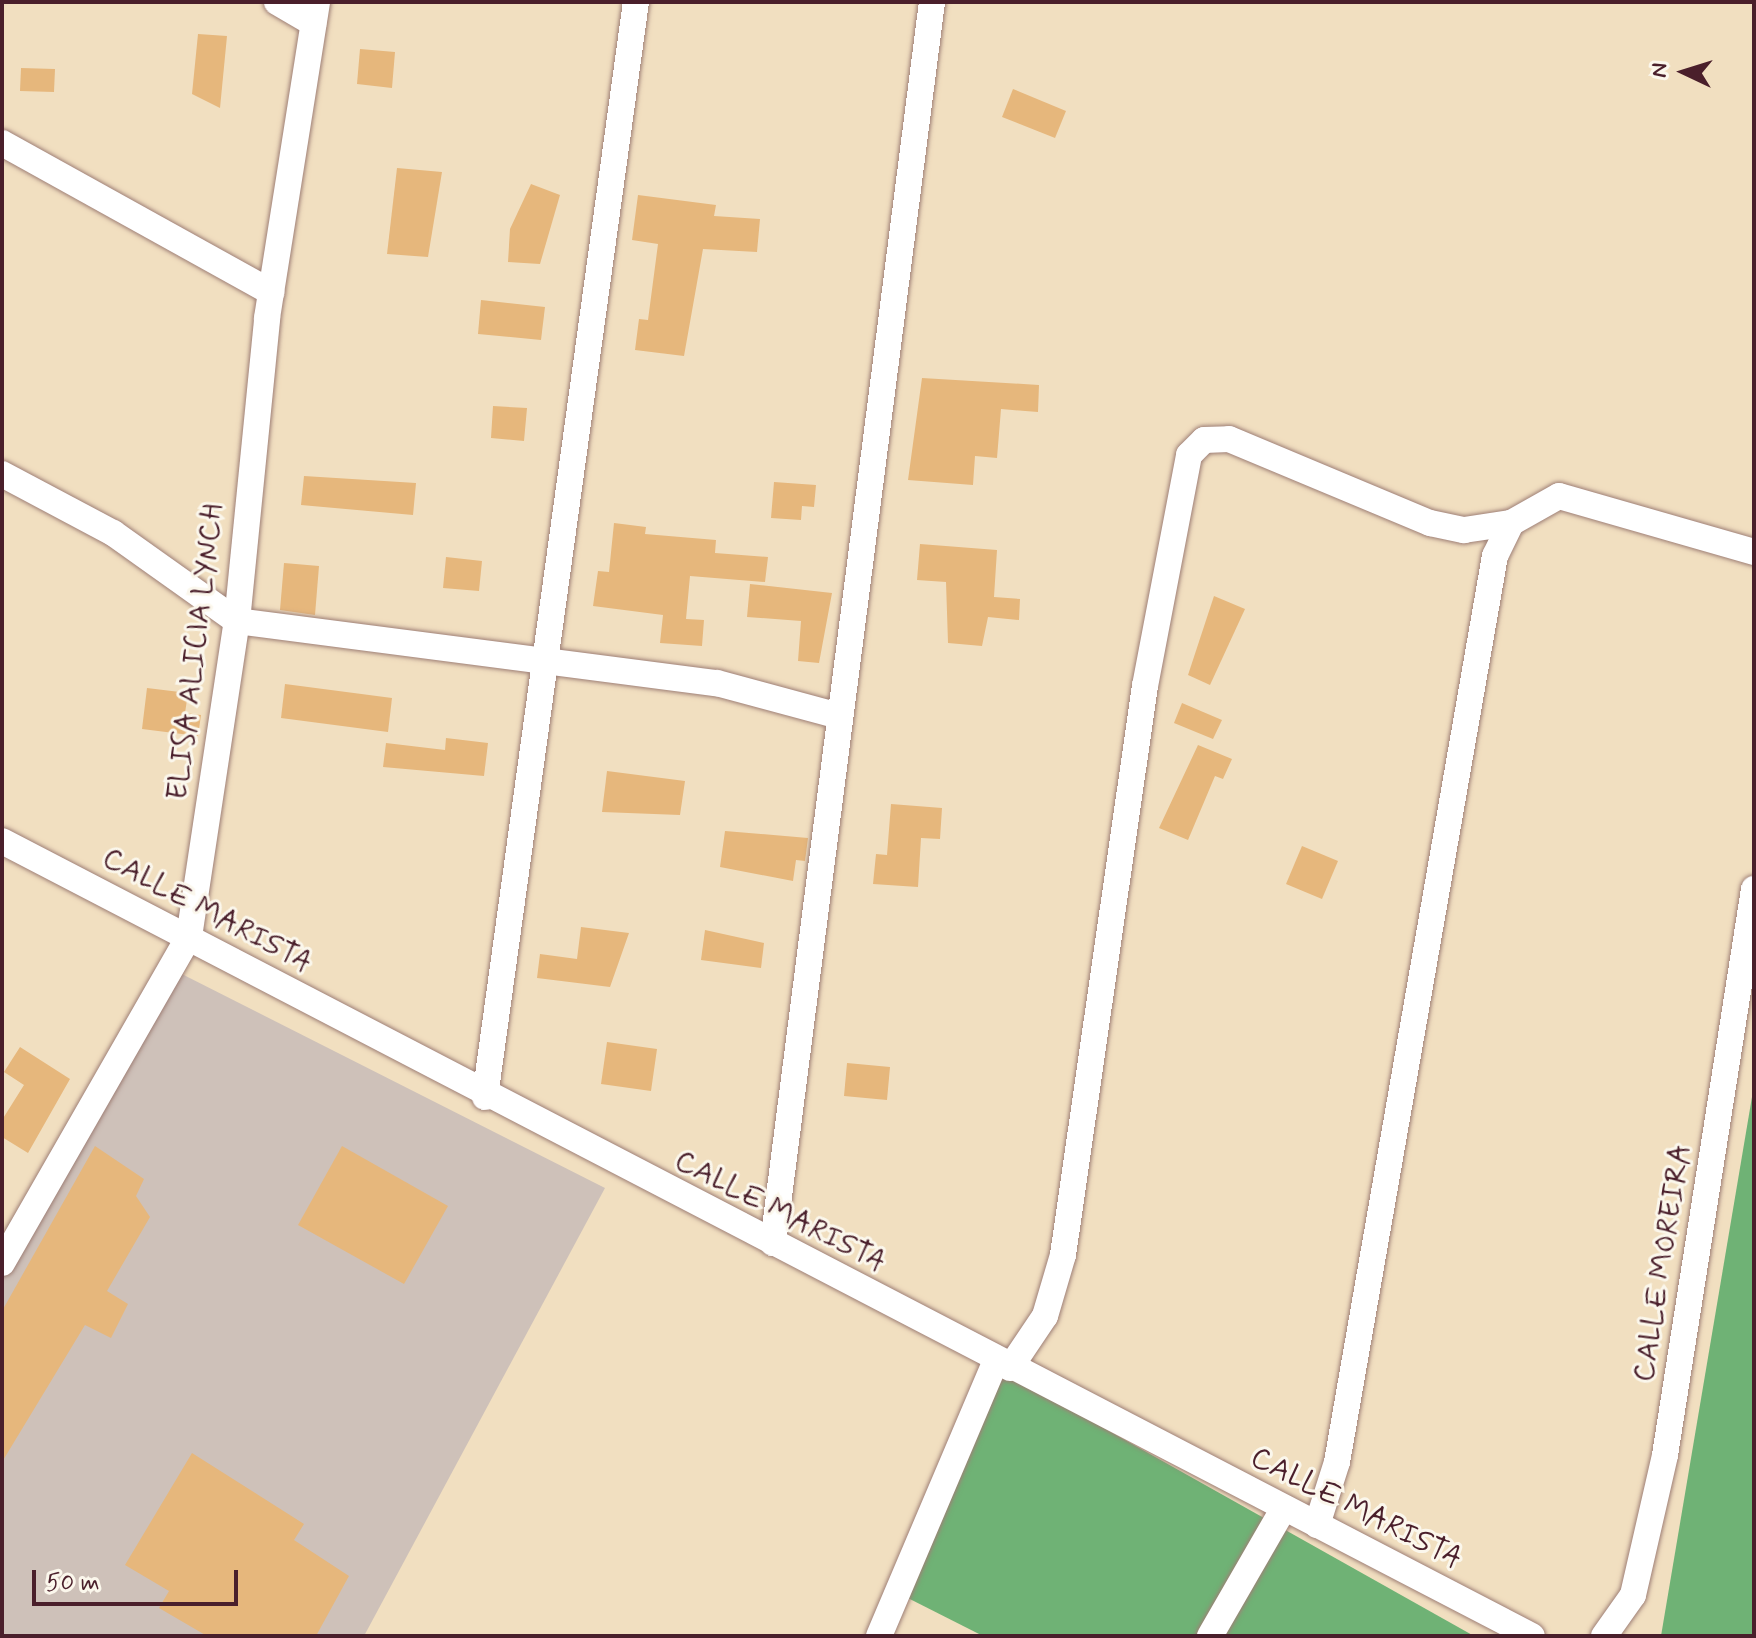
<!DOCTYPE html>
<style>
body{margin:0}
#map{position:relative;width:1756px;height:1638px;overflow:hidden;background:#f1dfc0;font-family:Mynerve,sans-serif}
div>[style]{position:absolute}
.industrial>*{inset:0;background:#cec1b9}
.forest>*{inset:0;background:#6fb275}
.building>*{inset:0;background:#e6b77c}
.roads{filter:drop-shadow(0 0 2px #9e7f76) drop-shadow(0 0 2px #9e7f76)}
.minor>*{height:26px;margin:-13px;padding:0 13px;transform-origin:13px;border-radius:13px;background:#fff}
span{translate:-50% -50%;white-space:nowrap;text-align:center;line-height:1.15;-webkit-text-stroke:6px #fbf7ec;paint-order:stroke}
.street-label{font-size:30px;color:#4a1f2b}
.frame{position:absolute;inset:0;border:4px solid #4a1f2b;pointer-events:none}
.north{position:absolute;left:1644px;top:32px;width:80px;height:80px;-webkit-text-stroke:6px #fbf7ec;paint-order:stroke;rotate:274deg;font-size:22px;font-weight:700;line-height:32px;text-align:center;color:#4a1f2b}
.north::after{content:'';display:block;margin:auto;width:28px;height:36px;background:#4a1f2b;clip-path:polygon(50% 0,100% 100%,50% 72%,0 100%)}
.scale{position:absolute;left:32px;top:1570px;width:206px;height:36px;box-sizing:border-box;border:4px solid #4a1f2b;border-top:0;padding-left:10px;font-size:24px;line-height:28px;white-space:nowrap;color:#4a1f2b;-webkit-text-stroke:6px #fbf7ec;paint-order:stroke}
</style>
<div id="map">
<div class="industrial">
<i style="clip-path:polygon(160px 963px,605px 1188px,364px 1636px,2px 1636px,2px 1246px)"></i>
</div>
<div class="forest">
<i style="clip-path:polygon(1754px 1085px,1754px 1636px,1661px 1636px)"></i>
<i style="clip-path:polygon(997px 1368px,1474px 1636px,983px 1636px,890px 1589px)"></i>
</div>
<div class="building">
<i style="clip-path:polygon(198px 34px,227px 36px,220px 108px,192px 94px)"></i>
<i style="clip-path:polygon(360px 49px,395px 52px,392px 88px,357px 84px)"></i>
<i style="clip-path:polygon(21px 68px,55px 69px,54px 92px,20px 91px)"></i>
<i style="clip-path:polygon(1013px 89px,1066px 111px,1055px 138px,1002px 117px)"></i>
<i style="clip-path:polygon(397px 168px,442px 172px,428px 257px,387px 254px)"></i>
<i style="clip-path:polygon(531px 184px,560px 195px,540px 264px,508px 262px,510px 229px)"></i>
<i style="clip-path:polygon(638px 195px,716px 205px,714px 216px,760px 219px,757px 252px,703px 249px,684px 356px,635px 350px,639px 319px,648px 320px,658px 244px,632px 240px)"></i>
<i style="clip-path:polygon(481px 300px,545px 307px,541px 340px,478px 334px)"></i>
<i style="clip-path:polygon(922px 378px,1039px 385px,1038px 412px,1001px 409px,997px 458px,975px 456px,973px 485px,908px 480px)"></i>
<i style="clip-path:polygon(493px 406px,527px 408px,524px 441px,491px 438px)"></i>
<i style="clip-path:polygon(304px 476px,416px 483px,413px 515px,301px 505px)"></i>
<i style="clip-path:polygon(774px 482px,816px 485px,814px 507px,802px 506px,801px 520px,771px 518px)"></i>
<i style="clip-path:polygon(614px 523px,646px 527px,645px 534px,716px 540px,715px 553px,768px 557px,765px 582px,690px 576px,686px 619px,704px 620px,702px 646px,660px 643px,663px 615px,593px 606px,598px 571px,609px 572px)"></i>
<i style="clip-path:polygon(920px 544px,997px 550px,994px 597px,1020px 599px,1019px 620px,988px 617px,982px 646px,948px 643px,946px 582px,917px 580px)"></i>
<i style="clip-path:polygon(446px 557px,482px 561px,479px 591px,443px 588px)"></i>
<i style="clip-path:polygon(284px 563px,319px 566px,315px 615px,280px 610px)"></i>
<i style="clip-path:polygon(750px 584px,832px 593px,819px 663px,798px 661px,801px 621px,747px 617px)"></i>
<i style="clip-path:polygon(1214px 596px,1245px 609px,1210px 685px,1188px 675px)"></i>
<i style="clip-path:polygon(285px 684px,392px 698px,388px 732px,281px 718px)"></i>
<i style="clip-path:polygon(147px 688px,188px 693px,185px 713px,201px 715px,198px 736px,142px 729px)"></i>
<i style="clip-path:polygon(1182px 703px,1222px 720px,1213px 739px,1174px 723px)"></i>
<i style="clip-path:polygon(446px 738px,488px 743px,484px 776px,383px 767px,386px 743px,445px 750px)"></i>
<i style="clip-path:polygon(1198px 745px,1232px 759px,1223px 779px,1215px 776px,1188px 840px,1159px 828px)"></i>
<i style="clip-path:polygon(607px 771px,685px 781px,680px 815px,602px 812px)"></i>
<i style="clip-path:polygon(891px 804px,942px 808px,940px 839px,921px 838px,918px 887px,873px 884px,876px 854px,887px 855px)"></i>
<i style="clip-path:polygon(725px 831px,808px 838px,805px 861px,796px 860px,793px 881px,720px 867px)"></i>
<i style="clip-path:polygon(1302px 846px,1338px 861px,1322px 899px,1286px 884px)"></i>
<i style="clip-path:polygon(581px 927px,629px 933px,610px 987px,537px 978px,540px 954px,577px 959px)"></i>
<i style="clip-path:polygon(705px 930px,764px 943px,761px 968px,701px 960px)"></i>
<i style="clip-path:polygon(607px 1042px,657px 1049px,651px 1091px,601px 1084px)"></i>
<i style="clip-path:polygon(20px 1047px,70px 1079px,28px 1153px,2px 1137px,2px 1120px,24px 1085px,4px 1072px)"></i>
<i style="clip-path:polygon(847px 1063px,890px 1067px,887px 1100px,844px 1096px)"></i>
<i style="clip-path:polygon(95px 1146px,144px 1179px,136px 1196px,150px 1217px,107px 1291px,128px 1304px,111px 1338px,85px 1325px,2px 1462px,2px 1311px)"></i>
<i style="clip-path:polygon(342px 1146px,448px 1206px,404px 1284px,298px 1225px)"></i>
<i style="clip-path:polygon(192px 1453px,304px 1524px,294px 1540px,349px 1576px,316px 1636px,207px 1636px,159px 1608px,169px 1591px,125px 1565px)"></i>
</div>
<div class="roads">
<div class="minor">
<i style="left:277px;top:2px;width:42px;rotate:30.3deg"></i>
<i style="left:2px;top:143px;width:308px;rotate:29deg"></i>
<i style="left:2px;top:474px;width:126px;rotate:28deg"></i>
<i style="left:113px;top:533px;width:152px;rotate:35.4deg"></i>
<i style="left:237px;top:621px;width:484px;rotate:7.4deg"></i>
<i style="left:717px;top:683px;width:123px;rotate:15.1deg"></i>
<i style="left:2px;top:841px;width:1724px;rotate:27.46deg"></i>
<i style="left:485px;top:1097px;width:1105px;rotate:-82.15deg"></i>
<i style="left:773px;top:1243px;width:1251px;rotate:-82.7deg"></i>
<i style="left:2px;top:1263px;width:376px;rotate:-60.2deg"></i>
<i style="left:189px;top:937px;width:320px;rotate:-81.4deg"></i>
<i style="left:237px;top:621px;width:304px;rotate:-84.3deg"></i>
<i style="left:267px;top:318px;width:320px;rotate:-81deg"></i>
<i style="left:1010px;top:1368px;width:63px;rotate:-56.1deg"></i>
<i style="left:1045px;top:1316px;width:64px;rotate:-73.6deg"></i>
<i style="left:1063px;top:1255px;width:575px;rotate:-81.8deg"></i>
<i style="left:1145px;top:686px;width:235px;rotate:-79.2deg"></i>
<i style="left:1189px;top:455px;width:21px;rotate:-45deg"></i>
<i style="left:1204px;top:440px;width:25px;rotate:-2deg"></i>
<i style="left:1229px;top:439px;width:218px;rotate:22.7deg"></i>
<i style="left:1430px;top:523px;width:35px;rotate:12deg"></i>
<i style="left:1464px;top:530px;width:48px;rotate:-8.5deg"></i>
<i style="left:1317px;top:1525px;width:66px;rotate:-72.4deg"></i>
<i style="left:1337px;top:1462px;width:920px;rotate:-80.11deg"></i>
<i style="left:1495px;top:556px;width:37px;rotate:-64deg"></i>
<i style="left:1511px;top:523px;width:55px;rotate:-29.4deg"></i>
<i style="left:1559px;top:496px;width:203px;rotate:16deg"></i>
<i style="left:879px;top:1636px;width:299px;rotate:-67deg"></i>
<i style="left:1210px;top:1636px;width:148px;rotate:-60deg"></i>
<i style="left:1604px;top:1636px;width:50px;rotate:-54.7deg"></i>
<i style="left:1633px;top:1595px;width:144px;rotate:-77.1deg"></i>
<i style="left:1665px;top:1455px;width:573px;rotate:-81.06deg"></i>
</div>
</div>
<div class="street-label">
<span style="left:196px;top:652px;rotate:-83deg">ELISA ALICIA LYNCH</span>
<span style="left:207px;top:911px;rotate:28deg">CALLE MARISTA</span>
<span style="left:780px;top:1212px;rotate:27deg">CALLE MARISTA</span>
<span style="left:1663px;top:1263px;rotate:-81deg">CALLE MOREIRA</span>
<span style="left:1356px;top:1509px;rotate:27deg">CALLE MARISTA</span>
</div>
<div class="frame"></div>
<div class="north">N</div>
<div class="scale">50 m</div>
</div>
